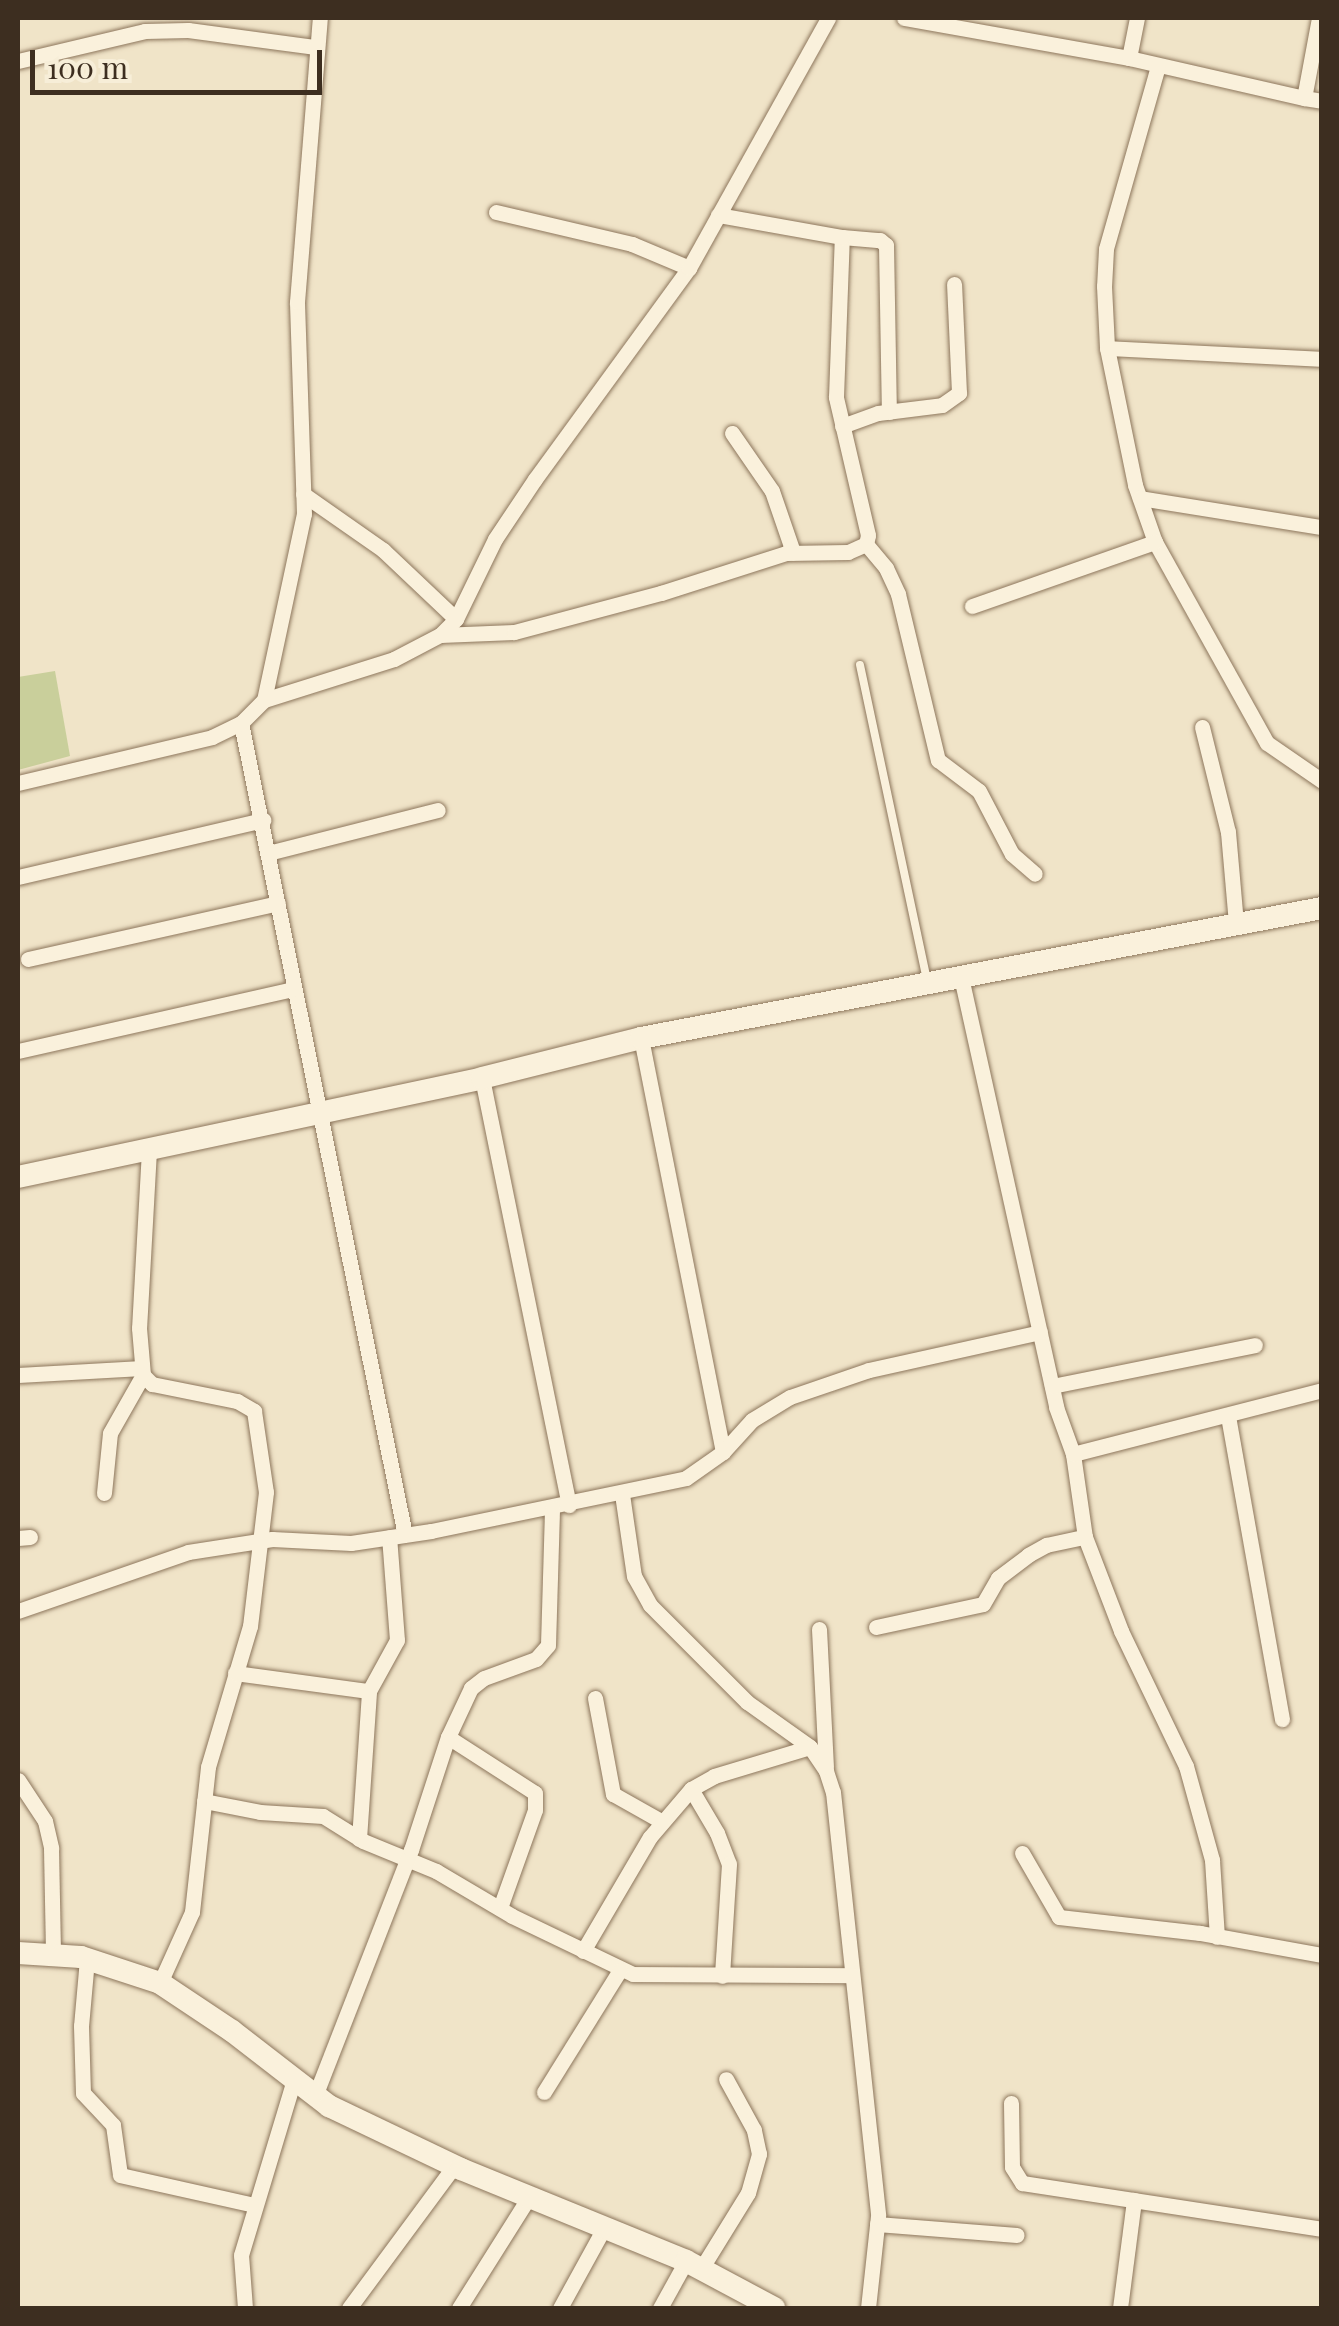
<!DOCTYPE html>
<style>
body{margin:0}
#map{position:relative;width:1339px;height:2326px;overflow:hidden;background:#f0e4c8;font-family:"Playfair Display",serif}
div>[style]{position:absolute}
.green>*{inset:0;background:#c9cf9b}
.roads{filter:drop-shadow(0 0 2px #8d765c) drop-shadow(0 0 2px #8d765c)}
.lane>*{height:8px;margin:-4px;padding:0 4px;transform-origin:4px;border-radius:4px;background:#faf1dc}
.street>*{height:15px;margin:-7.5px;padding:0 7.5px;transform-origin:7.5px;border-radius:7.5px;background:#faf1dc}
.secondary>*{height:22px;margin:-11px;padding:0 11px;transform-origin:11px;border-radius:11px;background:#faf1dc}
span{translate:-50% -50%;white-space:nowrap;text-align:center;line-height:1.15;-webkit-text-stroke:8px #f7eed8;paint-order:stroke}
.frame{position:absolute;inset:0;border:20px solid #3d2e20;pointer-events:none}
.scale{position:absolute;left:30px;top:50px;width:292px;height:45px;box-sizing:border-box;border:5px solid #3d2e20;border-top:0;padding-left:12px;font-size:30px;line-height:35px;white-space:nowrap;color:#3d2e20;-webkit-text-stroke:8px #f7eed8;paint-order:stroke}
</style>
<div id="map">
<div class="green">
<i style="clip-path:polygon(55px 671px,70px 756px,18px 770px,18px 677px)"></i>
</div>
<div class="roads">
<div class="lane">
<i style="left:860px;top:665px;width:321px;rotate:78deg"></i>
</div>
<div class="street">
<i style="left:904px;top:18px;width:229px;rotate:10.1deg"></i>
<i style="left:1129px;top:58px;width:180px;rotate:12.9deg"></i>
<i style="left:1319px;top:18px;width:81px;rotate:100.6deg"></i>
<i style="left:1304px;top:98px;width:18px;rotate:9deg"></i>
<i style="left:1129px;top:58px;width:41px;rotate:-78.7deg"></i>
<i style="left:18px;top:61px;width:130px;rotate:-13.3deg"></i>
<i style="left:145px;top:31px;width:43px;rotate:-1.3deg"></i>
<i style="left:188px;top:30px;width:129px;rotate:7.6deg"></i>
<i style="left:1158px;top:66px;width:190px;rotate:105.9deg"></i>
<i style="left:1106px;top:249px;width:37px;rotate:93deg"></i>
<i style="left:1104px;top:286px;width:62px;rotate:87.2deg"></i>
<i style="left:1107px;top:348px;width:140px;rotate:78.4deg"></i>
<i style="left:1135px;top:485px;width:60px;rotate:70.7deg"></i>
<i style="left:1155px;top:542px;width:230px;rotate:60.9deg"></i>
<i style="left:1267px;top:743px;width:67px;rotate:34.6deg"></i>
<i style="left:496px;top:212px;width:140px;rotate:13.2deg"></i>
<i style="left:632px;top:244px;width:62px;rotate:22.8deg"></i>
<i style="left:842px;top:237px;width:38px;rotate:5deg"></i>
<i style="left:880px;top:240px;width:8px;rotate:40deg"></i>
<i style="left:886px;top:245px;width:167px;rotate:89deg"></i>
<i style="left:1107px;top:348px;width:215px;rotate:2.9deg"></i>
<i style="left:842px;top:426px;width:38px;rotate:-20deg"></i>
<i style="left:878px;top:413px;width:64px;rotate:-7.1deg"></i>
<i style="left:942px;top:405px;width:21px;rotate:-35deg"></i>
<i style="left:959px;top:393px;width:109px;rotate:-92.6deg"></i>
<i style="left:732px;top:433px;width:70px;rotate:55.4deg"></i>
<i style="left:772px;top:491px;width:65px;rotate:71deg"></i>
<i style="left:303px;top:494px;width:98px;rotate:35deg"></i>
<i style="left:383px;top:550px;width:100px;rotate:43.4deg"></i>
<i style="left:1140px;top:498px;width:184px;rotate:9.1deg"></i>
<i style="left:866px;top:544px;width:31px;rotate:50deg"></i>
<i style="left:886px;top:568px;width:29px;rotate:65deg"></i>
<i style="left:898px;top:594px;width:171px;rotate:76.5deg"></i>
<i style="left:938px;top:760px;width:51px;rotate:37.1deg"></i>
<i style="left:979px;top:791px;width:71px;rotate:62.4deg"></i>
<i style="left:1012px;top:854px;width:30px;rotate:41deg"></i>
<i style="left:972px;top:606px;width:194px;rotate:-19.3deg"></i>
<i style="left:440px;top:635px;width:74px;rotate:-2.3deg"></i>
<i style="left:514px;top:632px;width:152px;rotate:-14.9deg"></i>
<i style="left:661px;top:593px;width:131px;rotate:-17.7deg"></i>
<i style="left:786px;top:553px;width:62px;rotate:-0.9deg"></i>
<i style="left:848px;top:552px;width:20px;rotate:-24deg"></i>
<i style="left:866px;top:544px;width:9px;rotate:-77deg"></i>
<i style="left:868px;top:535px;width:142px;rotate:-103.1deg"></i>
<i style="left:836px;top:397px;width:160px;rotate:-87.9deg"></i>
<i style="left:842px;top:237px;width:126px;rotate:-169.9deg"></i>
<i style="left:264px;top:700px;width:190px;rotate:-77.9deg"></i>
<i style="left:304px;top:514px;width:212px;rotate:-91.9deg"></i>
<i style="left:297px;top:302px;width:285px;rotate:-85.4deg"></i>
<i style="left:241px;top:723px;width:828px;rotate:78.58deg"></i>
<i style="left:1202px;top:727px;width:108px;rotate:76.1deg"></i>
<i style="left:1228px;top:832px;width:92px;rotate:85deg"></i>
<i style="left:18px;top:783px;width:199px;rotate:-13.3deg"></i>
<i style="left:212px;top:737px;width:32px;rotate:-26deg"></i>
<i style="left:241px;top:723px;width:33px;rotate:-45deg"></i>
<i style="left:264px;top:700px;width:136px;rotate:-17.5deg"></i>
<i style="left:394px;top:659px;width:52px;rotate:-27.6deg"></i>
<i style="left:440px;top:635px;width:23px;rotate:-45deg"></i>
<i style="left:456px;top:619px;width:89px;rotate:-64deg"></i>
<i style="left:495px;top:539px;width:72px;rotate:-56.3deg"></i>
<i style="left:535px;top:479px;width:261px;rotate:-53.9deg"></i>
<i style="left:689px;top:268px;width:286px;rotate:-60.9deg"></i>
<i style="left:268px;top:853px;width:175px;rotate:-14.2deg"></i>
<i style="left:18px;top:877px;width:252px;rotate:-13.1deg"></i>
<i style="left:28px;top:959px;width:256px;rotate:-12.6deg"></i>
<i style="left:961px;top:977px;width:440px;rotate:77.5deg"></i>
<i style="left:1056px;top:1407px;width:50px;rotate:70.1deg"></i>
<i style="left:1073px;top:1454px;width:84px;rotate:81.8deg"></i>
<i style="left:1085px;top:1537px;width:101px;rotate:69deg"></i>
<i style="left:1121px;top:1631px;width:150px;rotate:64.3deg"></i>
<i style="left:1186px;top:1766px;width:98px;rotate:74.5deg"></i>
<i style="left:1212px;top:1860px;width:77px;rotate:86.3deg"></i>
<i style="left:641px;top:1038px;width:422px;rotate:78.8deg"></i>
<i style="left:18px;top:1051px;width:283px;rotate:-12.7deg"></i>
<i style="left:482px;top:1078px;width:436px;rotate:78.5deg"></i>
<i style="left:149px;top:1150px;width:178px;rotate:93.2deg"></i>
<i style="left:139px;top:1328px;width:47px;rotate:85.1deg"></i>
<i style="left:143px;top:1375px;width:13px;rotate:45deg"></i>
<i style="left:152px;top:1384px;width:87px;rotate:11.3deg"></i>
<i style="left:237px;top:1401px;width:20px;rotate:30deg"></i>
<i style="left:254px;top:1411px;width:82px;rotate:81.6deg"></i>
<i style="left:266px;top:1492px;width:135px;rotate:96.8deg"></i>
<i style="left:250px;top:1626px;width:147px;rotate:106.6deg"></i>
<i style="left:208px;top:1767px;width:146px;rotate:96.3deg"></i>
<i style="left:192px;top:1912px;width:78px;rotate:114.3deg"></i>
<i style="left:18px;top:1375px;width:124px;rotate:-3.2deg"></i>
<i style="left:1052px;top:1386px;width:207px;rotate:-11.4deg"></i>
<i style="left:1228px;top:1416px;width:308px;rotate:79.9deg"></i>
<i style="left:1073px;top:1454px;width:257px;rotate:-14.4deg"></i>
<i style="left:104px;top:1493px;width:60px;rotate:-84.3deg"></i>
<i style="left:110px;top:1433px;width:67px;rotate:-60.4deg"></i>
<i style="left:622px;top:1494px;width:83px;rotate:81.7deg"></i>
<i style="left:634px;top:1576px;width:33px;rotate:61deg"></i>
<i style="left:650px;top:1605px;width:137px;rotate:45deg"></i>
<i style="left:747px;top:1702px;width:77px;rotate:35.5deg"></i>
<i style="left:810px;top:1747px;width:29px;rotate:56deg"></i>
<i style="left:826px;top:1771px;width:22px;rotate:72deg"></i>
<i style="left:833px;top:1792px;width:426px;rotate:83.9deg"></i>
<i style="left:878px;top:2216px;width:93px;rotate:96.2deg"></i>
<i style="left:18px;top:1538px;width:12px;rotate:-5deg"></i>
<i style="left:18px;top:1611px;width:180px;rotate:-19.1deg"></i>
<i style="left:188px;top:1552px;width:85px;rotate:-8.8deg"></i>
<i style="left:272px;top:1539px;width:79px;rotate:2.9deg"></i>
<i style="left:351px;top:1543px;width:81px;rotate:-8.5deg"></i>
<i style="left:431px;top:1531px;width:260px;rotate:-11.7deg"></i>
<i style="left:686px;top:1478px;width:45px;rotate:-35.1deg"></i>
<i style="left:723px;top:1452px;width:43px;rotate:-47.8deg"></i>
<i style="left:752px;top:1420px;width:44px;rotate:-31.2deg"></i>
<i style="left:790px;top:1397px;width:83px;rotate:-18.9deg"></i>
<i style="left:869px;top:1370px;width:175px;rotate:-12.5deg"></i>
<i style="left:876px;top:1627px;width:109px;rotate:-12.1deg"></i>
<i style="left:983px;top:1604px;width:30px;rotate:-60deg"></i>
<i style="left:998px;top:1578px;width:38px;rotate:-37deg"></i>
<i style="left:1028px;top:1555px;width:21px;rotate:-29deg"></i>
<i style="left:1046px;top:1545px;width:40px;rotate:-12deg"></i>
<i style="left:819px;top:1629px;width:138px;rotate:87.1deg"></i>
<i style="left:235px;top:1673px;width:135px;rotate:7.7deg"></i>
<i style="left:595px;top:1698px;width:98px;rotate:79.4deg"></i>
<i style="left:613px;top:1794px;width:55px;rotate:29.4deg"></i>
<i style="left:448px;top:1737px;width:103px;rotate:32.8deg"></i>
<i style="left:535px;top:1793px;width:17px;rotate:90deg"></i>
<i style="left:535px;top:1810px;width:104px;rotate:109.7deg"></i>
<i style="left:18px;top:1780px;width:49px;rotate:56.6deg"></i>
<i style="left:45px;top:1821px;width:28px;rotate:77deg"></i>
<i style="left:51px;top:1848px;width:105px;rotate:88.9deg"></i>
<i style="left:691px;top:1789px;width:51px;rotate:59.4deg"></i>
<i style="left:717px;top:1833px;width:33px;rotate:69deg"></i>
<i style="left:729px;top:1864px;width:112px;rotate:93.6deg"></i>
<i style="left:204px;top:1801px;width:57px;rotate:11.1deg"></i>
<i style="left:260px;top:1812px;width:63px;rotate:3.6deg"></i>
<i style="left:323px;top:1816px;width:47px;rotate:32deg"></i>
<i style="left:363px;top:1841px;width:79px;rotate:22.3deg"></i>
<i style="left:436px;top:1871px;width:88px;rotate:30.6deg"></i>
<i style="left:512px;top:1916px;width:134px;rotate:25.6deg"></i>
<i style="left:633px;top:1974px;width:219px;rotate:0.3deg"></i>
<i style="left:359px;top:1839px;width:148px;rotate:-86.1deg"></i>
<i style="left:369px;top:1691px;width:58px;rotate:-61.2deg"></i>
<i style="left:397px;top:1640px;width:103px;rotate:-94.4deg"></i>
<i style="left:1022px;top:1853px;width:74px;rotate:60deg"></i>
<i style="left:1059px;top:1917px;width:142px;rotate:6.5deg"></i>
<i style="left:1200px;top:1933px;width:124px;rotate:10.2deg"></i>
<i style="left:583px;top:1951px;width:132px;rotate:-59.6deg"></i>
<i style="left:650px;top:1837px;width:63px;rotate:-49.5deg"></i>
<i style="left:691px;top:1789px;width:26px;rotate:-29deg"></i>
<i style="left:714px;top:1776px;width:100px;rotate:-16.8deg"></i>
<i style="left:87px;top:1959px;width:67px;rotate:95.1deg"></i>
<i style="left:81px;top:2026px;width:67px;rotate:88.3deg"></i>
<i style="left:83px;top:2093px;width:44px;rotate:46.8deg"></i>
<i style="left:113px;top:2125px;width:50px;rotate:82deg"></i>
<i style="left:120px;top:2175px;width:137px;rotate:12.6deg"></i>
<i style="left:544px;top:2092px;width:144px;rotate:-58.1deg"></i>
<i style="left:315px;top:2096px;width:264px;rotate:-68.7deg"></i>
<i style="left:411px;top:1850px;width:119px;rotate:-71.9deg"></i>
<i style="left:448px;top:1737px;width:54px;rotate:-64.9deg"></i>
<i style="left:471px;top:1688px;width:16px;rotate:-38deg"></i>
<i style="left:484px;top:1678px;width:55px;rotate:-20.1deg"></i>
<i style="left:536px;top:1659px;width:18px;rotate:-49deg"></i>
<i style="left:548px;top:1645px;width:137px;rotate:-88.3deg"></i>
<i style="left:1011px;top:2103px;width:64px;rotate:89.1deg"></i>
<i style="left:1012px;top:2167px;width:19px;rotate:58deg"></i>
<i style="left:1022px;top:2183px;width:304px;rotate:8.7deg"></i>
<i style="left:877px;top:2224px;width:140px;rotate:4.5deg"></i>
<i style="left:701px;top:2269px;width:89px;rotate:-58.3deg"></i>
<i style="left:748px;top:2193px;width:41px;rotate:-74.2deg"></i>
<i style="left:759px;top:2154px;width:25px;rotate:-102deg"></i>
<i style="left:754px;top:2130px;width:58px;rotate:-118.8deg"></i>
<i style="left:245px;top:2308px;width:53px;rotate:-94.3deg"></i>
<i style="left:241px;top:2255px;width:183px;rotate:-73.2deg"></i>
<i style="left:349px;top:2308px;width:177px;rotate:-53.5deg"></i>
<i style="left:459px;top:2308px;width:131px;rotate:-57.8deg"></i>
<i style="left:560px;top:2308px;width:91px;rotate:-61.2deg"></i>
<i style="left:660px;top:2308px;width:54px;rotate:-61deg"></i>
<i style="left:1120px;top:2308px;width:109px;rotate:-82.6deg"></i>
</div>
<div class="secondary">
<i style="left:18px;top:1177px;width:474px;rotate:-12deg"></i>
<i style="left:482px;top:1078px;width:164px;rotate:-14.1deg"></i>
<i style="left:641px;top:1038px;width:693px;rotate:-10.81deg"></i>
<i style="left:18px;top:1953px;width:63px;rotate:3.6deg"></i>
<i style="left:81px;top:1957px;width:83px;rotate:18.2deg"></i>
<i style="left:160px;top:1983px;width:87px;rotate:33.7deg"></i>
<i style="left:232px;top:2031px;width:123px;rotate:37.7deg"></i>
<i style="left:329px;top:2106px;width:146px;rotate:25.5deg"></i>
<i style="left:461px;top:2169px;width:243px;rotate:22.2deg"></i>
<i style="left:686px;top:2261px;width:100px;rotate:28.1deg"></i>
</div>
</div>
<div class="frame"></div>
<div class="scale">100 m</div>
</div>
